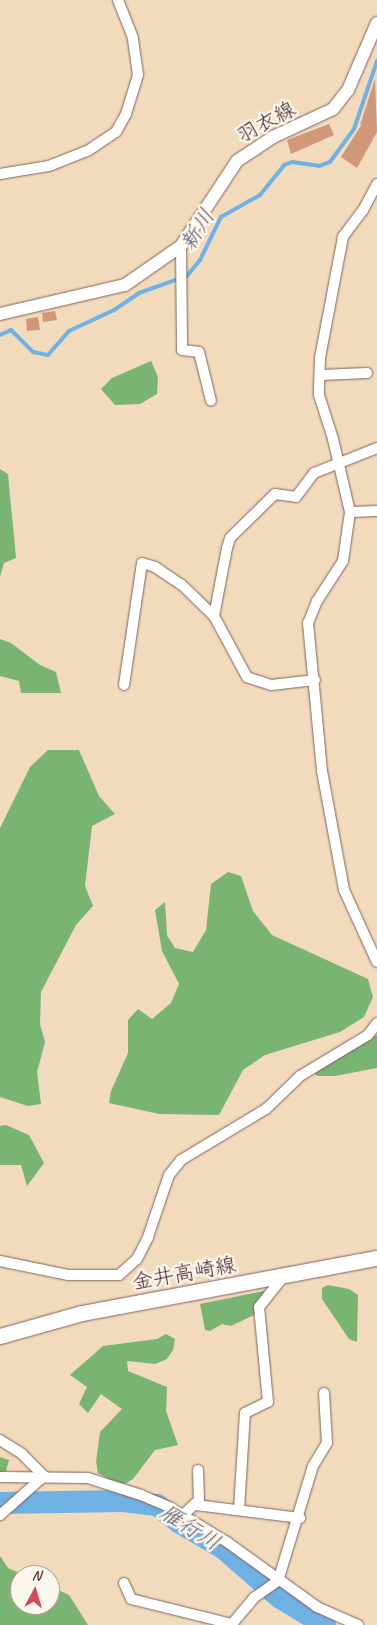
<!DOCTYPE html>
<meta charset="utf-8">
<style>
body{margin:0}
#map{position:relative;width:377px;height:1625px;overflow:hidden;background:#f2dbbc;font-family:Caveat,"Klee One",sans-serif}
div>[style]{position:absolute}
.forest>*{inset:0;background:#79b473}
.stream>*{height:4px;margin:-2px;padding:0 2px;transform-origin:2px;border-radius:2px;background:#70b1e4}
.river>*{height:22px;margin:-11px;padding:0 11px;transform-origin:11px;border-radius:11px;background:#70b1e4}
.building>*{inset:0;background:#d19779}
.roads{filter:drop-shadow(0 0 1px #85615e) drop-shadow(0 0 1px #85615e)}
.minor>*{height:10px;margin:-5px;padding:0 5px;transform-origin:5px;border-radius:5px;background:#fff}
.tertiary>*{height:12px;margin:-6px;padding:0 6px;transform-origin:6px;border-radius:6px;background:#fff}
.secondary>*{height:15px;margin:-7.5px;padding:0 7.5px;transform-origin:7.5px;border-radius:7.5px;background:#fff}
span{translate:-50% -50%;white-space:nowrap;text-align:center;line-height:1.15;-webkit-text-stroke:5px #fbf7ec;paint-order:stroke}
.street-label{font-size:21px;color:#4a1f2b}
.water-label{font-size:22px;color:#57526c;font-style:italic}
.north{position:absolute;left:10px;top:1565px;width:50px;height:50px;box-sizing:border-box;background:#fbf7ec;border:1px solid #b4a19f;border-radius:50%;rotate:6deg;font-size:14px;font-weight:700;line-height:20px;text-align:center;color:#4a1f2b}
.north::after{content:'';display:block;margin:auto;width:18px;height:22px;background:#d1495b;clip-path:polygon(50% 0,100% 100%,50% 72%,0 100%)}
</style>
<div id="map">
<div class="forest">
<i style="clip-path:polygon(151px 361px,158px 377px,157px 394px,140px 404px,115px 405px,101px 389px,112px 378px)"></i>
<i style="clip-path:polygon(0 469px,8px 474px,16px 558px,4px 563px,0 577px)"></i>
<i style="clip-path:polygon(0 639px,11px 643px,40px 665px,56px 672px,61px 693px,21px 693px,19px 681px,0 676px)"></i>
<i style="clip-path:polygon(48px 750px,79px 750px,99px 796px,115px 814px,92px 826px,85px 886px,93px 906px,76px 925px,41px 992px,40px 1024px,45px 1042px,37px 1072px,41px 1104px,28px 1106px,0 1097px,0 828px,30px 767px)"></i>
<i style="clip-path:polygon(228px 872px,241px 876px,253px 911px,272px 935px,368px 979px,373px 997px,364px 1017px,340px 1032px,265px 1055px,243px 1070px,219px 1115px,159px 1114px,109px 1103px,111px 1091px,128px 1053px,128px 1020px,138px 1009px,152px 1019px,171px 1003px,179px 984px,162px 951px,155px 910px,165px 902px,167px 935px,175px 948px,193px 952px,206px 930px,211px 884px)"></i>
<i style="clip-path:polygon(377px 1035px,377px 1068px,335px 1076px,317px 1076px,313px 1071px)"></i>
<i style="clip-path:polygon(6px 1125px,29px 1135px,44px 1163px,27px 1186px,21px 1165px,0 1165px,0 1126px)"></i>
<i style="clip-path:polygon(328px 1285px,349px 1289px,358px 1295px,357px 1342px,349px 1339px,322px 1299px,322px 1288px)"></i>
<i style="clip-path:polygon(273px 1289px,254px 1315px,231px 1326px,222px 1324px,210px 1331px,205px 1330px,200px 1304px)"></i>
<i style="clip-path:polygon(166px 1334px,175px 1339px,173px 1350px,167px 1359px,155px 1364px,127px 1361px,128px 1371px,167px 1387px,166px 1411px,178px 1445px,155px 1450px,133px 1479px,123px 1485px,110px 1480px,98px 1473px,96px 1462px,100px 1432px,122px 1409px,101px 1394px,88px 1413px,79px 1404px,87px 1387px,70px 1375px,103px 1346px,157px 1339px)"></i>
<i style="clip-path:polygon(0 1457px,9px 1460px,6px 1471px,0 1472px)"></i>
<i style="clip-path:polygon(0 1556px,8px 1568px,24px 1575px,20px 1575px,20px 1605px,50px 1605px,50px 1586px,69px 1595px,88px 1625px,0 1625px)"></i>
</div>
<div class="stream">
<i style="left:0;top:335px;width:12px;rotate:-24deg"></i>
<i style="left:11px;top:330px;width:31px;rotate:45deg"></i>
<i style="left:33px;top:352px;width:15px;rotate:11deg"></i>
<i style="left:48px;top:355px;width:32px;rotate:-49deg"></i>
<i style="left:69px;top:331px;width:50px;rotate:-25deg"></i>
<i style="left:114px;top:310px;width:30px;rotate:-34deg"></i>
<i style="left:139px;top:293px;width:51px;rotate:-19.5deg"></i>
<i style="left:187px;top:276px;width:21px;rotate:-51deg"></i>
<i style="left:200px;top:260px;width:48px;rotate:-64deg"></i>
<i style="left:221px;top:217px;width:45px;rotate:-29.4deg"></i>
<i style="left:260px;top:195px;width:38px;rotate:-51deg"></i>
<i style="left:284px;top:165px;width:9px;rotate:-21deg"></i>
<i style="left:292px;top:162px;width:27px;rotate:8deg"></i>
<i style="left:319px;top:166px;width:12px;rotate:-20deg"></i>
<i style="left:330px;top:162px;width:41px;rotate:-54deg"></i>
<i style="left:354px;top:129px;width:72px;rotate:-71.3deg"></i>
</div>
<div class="river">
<i style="left:0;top:1503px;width:123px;rotate:-0.9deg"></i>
<i style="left:123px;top:1501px;width:34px;rotate:7deg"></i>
<i style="left:157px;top:1505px;width:29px;rotate:38deg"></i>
<i style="left:180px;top:1523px;width:50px;rotate:30.2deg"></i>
<i style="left:223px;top:1548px;width:74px;rotate:41.2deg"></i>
<i style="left:279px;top:1597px;width:54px;rotate:31.3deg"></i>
</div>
<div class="building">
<i style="clip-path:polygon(375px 79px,377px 132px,357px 168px,341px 157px,362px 124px,360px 125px)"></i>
<i style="clip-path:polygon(329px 124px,334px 135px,291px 154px,287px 140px)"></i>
<i style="clip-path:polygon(55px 311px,57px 320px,43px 322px,42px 313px)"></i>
<i style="clip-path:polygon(38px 317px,40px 330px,27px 331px,26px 319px)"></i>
</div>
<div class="roads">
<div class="minor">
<i style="left:0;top:174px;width:50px;rotate:-9.3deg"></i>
<i style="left:49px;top:166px;width:43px;rotate:-21.8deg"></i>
<i style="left:89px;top:150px;width:32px;rotate:-34deg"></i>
<i style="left:116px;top:132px;width:21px;rotate:-61deg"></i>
<i style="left:126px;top:114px;width:41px;rotate:-72.9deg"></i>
<i style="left:138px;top:75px;width:37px;rotate:-98deg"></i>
<i style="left:133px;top:38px;width:41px;rotate:-111.5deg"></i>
<i style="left:377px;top:184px;width:30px;rotate:118deg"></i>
<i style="left:363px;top:210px;width:34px;rotate:127deg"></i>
<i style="left:343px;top:237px;width:123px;rotate:100.8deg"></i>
<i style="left:320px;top:358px;width:37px;rotate:92deg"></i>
<i style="left:319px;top:395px;width:46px;rotate:72.3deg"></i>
<i style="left:333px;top:439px;width:75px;rotate:76.9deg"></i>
<i style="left:350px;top:512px;width:49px;rotate:98.1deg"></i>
<i style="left:343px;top:561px;width:48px;rotate:123deg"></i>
<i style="left:317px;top:601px;width:24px;rotate:112deg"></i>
<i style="left:308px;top:623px;width:149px;rotate:84.6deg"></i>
<i style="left:322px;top:771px;width:121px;rotate:79.5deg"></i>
<i style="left:344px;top:890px;width:79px;rotate:65.4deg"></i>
<i style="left:181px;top:246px;width:104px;rotate:89.4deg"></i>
<i style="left:182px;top:350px;width:17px;rotate:7deg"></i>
<i style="left:199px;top:352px;width:50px;rotate:76.2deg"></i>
<i style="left:320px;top:375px;width:47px;rotate:-2.4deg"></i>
<i style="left:350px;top:512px;width:27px;rotate:-2deg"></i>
<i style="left:315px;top:680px;width:44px;rotate:173.5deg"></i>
<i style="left:271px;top:685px;width:25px;rotate:-162deg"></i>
<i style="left:247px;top:677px;width:69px;rotate:-118.4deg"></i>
<i style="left:214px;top:616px;width:69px;rotate:-79.2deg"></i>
<i style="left:227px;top:548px;width:10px;rotate:-73deg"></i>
<i style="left:230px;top:538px;width:63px;rotate:-44.4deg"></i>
<i style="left:275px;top:494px;width:21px;rotate:8deg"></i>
<i style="left:296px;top:497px;width:30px;rotate:-53deg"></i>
<i style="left:314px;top:473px;width:68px;rotate:-21.6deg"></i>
<i style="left:124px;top:685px;width:123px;rotate:-81.6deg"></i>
<i style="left:142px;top:563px;width:14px;rotate:17deg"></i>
<i style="left:155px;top:567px;width:32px;rotate:34deg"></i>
<i style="left:182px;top:585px;width:45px;rotate:44.1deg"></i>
<i style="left:0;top:1261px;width:69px;rotate:11.6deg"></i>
<i style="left:68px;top:1275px;width:51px"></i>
<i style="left:119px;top:1275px;width:24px;rotate:-42deg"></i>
<i style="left:137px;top:1259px;width:25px;rotate:-63deg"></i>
<i style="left:148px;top:1237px;width:65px;rotate:-71.3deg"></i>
<i style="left:169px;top:1175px;width:19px;rotate:-51deg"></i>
<i style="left:181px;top:1160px;width:99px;rotate:-31deg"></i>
<i style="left:266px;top:1109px;width:47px;rotate:-44.1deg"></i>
<i style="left:300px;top:1076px;width:79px;rotate:-31.1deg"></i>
<i style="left:368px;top:1035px;width:15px;rotate:-53deg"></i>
<i style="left:0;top:1440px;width:26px;rotate:32deg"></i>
<i style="left:22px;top:1454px;width:31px;rotate:45deg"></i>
<i style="left:44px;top:1476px;width:59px;rotate:138.4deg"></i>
<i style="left:0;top:1477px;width:88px;rotate:0.7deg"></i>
<i style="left:88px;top:1478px;width:56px;rotate:17.8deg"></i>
<i style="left:141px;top:1495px;width:33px;rotate:23deg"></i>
<i style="left:171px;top:1508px;width:66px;rotate:31.3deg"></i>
<i style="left:227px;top:1542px;width:111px;rotate:35.8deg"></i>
<i style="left:317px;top:1607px;width:45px;rotate:23.7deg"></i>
<i style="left:196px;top:1505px;width:105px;rotate:7.1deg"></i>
<i style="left:239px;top:1510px;width:97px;rotate:-86.5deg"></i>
<i style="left:245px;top:1413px;width:25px;rotate:-26deg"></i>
<i style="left:268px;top:1402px;width:95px;rotate:-95.4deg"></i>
<i style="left:259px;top:1307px;width:40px;rotate:-51deg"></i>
<i style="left:183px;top:1515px;width:22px;rotate:-43deg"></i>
<i style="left:199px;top:1500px;width:30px;rotate:-92deg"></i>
<i style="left:124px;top:1583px;width:17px;rotate:66deg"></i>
<i style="left:131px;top:1599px;width:104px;rotate:13.9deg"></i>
<i style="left:232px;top:1624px;width:35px;rotate:-50deg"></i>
<i style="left:255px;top:1597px;width:28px;rotate:-35deg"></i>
<i style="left:278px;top:1581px;width:120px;rotate:-73.1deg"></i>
<i style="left:313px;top:1466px;width:27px;rotate:-59deg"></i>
<i style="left:327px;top:1443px;width:50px;rotate:-93.4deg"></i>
</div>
<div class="tertiary">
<i style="left:0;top:314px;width:128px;rotate:-13.1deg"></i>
<i style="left:125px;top:285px;width:68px;rotate:-34.9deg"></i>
<i style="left:181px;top:246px;width:102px;rotate:-56.6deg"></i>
<i style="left:237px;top:161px;width:43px;rotate:-33.7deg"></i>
<i style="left:273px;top:137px;width:66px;rotate:-25deg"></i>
<i style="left:333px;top:109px;width:24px;rotate:-52deg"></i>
<i style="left:348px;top:90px;width:73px;rotate:-66.6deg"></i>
</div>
<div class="secondary">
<i style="left:0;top:1336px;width:85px;rotate:-15.7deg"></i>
<i style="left:82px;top:1313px;width:300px;rotate:-10.6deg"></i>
</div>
</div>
<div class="street-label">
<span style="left:266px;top:122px;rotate:-29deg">羽衣線</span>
<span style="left:184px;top:1273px;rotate:-10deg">金井高崎線</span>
</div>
<div class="water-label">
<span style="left:198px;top:230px;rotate:-58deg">新川</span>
<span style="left:190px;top:1528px;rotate:32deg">雁行川</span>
</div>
<div class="north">N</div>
</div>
